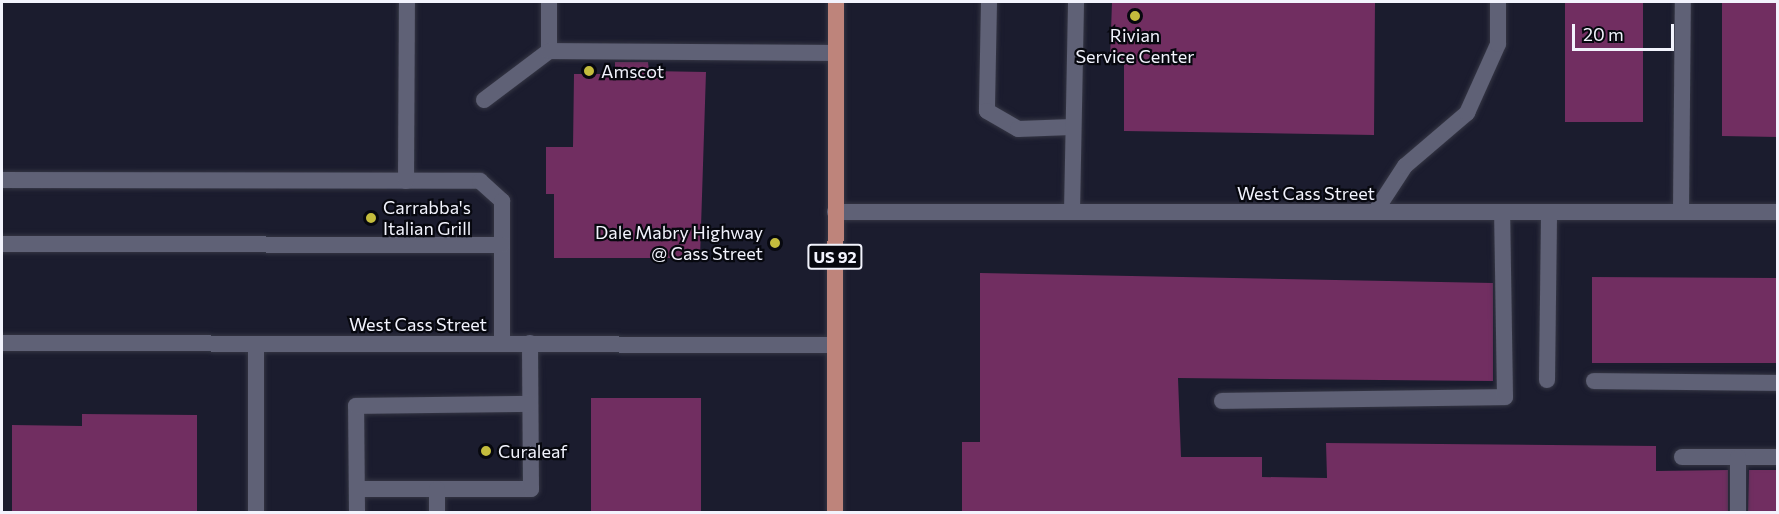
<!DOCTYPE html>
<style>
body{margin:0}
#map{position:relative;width:1779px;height:514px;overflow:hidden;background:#1b1c2e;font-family:Commissioner,sans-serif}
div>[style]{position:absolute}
.building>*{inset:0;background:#712e61}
.roads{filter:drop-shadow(0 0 2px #353644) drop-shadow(0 0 2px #353644)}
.service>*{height:16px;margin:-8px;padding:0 8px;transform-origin:8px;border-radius:8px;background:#5f6176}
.minor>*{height:16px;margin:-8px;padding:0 8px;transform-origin:8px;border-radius:8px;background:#5f6176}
.primary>*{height:16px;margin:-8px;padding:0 8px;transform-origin:8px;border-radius:8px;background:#be847b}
.dots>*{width:16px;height:16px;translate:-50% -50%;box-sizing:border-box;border:3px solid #07080f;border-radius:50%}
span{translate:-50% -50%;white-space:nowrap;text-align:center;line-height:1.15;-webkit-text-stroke:4.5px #07080f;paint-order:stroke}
.shield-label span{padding:2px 4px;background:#07080f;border:2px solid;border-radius:4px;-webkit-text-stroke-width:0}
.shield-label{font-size:16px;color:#f2f3fd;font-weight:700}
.poi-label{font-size:18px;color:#f2f3fd}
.left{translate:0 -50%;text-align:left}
.right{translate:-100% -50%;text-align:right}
.street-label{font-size:18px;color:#f2f3fd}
.frame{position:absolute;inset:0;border:3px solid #f2f3fd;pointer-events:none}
.scale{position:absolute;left:1572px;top:24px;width:102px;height:27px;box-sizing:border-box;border:3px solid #f2f3fd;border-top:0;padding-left:8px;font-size:18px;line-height:21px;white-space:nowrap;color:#f2f3fd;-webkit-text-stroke:4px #07080f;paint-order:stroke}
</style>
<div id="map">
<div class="building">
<i style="clip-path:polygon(1112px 2px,1375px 2px,1374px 135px,1124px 131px,1124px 60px,1110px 60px)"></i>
<i style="clip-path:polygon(1565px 2px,1643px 2px,1643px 122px,1565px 122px)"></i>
<i style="clip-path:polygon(1722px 2px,1778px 2px,1778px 137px,1722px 136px)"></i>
<i style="clip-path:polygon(615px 62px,648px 62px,649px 71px,706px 72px,700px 258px,554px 258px,554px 194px,546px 194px,546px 147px,573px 147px,574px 74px,615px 74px)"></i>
<i style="clip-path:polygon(980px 273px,1493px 283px,1493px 381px,1178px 378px,1181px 457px,1262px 457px,1262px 477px,1327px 478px,1326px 443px,1656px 446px,1656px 471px,1728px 470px,1728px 513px,962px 513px,962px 442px,980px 442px)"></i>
<i style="clip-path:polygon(1592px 277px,1778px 278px,1778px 363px,1592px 363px)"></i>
<i style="clip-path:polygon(591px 398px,701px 398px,701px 513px,591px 513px)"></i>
<i style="clip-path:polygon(82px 414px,197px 415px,197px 511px,12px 513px,12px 425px,82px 426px)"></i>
<i style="clip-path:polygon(1749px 470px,1778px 470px,1778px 513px,1748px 513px)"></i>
</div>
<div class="roads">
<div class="service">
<i style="left:549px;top:2px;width:49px;rotate:90deg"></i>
<i style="left:989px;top:2px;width:109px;rotate:91.1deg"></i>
<i style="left:987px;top:111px;width:36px;rotate:30deg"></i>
<i style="left:1018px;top:129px;width:54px;rotate:-2.1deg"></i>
<i style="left:484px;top:100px;width:81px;rotate:-37deg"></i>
<i style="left:549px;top:51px;width:286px;rotate:0.4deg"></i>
<i style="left:2px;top:180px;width:478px;rotate:0.1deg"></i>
<i style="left:480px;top:181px;width:30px;rotate:42deg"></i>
<i style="left:502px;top:201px;width:142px;rotate:90deg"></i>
<i style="left:406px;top:181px;width:179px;rotate:-89.7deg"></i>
<i style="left:1072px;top:212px;width:210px;rotate:-88.9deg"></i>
<i style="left:1375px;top:212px;width:55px;rotate:-56.9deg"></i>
<i style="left:1405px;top:166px;width:82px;rotate:-40.5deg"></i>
<i style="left:1467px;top:113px;width:76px;rotate:-65.8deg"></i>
<i style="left:1498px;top:44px;width:42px;rotate:-90deg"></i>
<i style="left:1681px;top:212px;width:210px;rotate:-89.5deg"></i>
<i style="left:2px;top:244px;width:500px;rotate:0.11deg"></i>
<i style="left:256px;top:344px;width:168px;rotate:90deg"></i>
<i style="left:1547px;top:380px;width:168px;rotate:-89.3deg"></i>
<i style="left:1594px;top:381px;width:184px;rotate:0.6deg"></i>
<i style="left:1222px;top:401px;width:283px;rotate:-0.8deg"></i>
<i style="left:1505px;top:397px;width:185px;rotate:-90.9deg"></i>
<i style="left:1682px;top:457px;width:96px"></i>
<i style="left:1738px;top:457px;width:55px;rotate:90deg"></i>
<i style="left:357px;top:489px;width:174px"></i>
<i style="left:531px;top:489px;width:146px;rotate:-90.4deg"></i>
<i style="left:437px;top:489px;width:23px;rotate:90deg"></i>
<i style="left:357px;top:512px;width:106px;rotate:-90.5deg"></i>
<i style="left:356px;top:406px;width:174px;rotate:-0.7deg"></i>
</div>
<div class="minor">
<i style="left:835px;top:212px;width:943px"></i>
<i style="left:2px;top:343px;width:832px;rotate:0.14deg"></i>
</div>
<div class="primary">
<i style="left:835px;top:512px;width:510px;rotate:-89.89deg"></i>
</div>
</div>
<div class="dots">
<i style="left:1135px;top:16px;background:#c4bc3d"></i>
<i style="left:589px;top:71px;background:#c4bc3d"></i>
<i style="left:371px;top:218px;background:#c4bc3d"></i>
<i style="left:775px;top:243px;background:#c4bc3d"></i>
<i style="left:486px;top:451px;background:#c4bc3d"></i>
</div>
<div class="shield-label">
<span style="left:835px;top:257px">US 92</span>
</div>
<div class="poi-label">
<span style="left:1135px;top:46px">Rivian<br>Service Center</span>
<span class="left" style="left:601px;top:71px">Amscot</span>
<span class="left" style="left:383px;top:218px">Carrabba's<br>Italian Grill</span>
<span class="right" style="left:763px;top:243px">Dale Mabry Highway<br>@ Cass Street</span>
<span class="left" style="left:498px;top:451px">Curaleaf</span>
</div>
<div class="street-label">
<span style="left:1306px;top:193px">West Cass Street</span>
<span style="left:418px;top:324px">West Cass Street</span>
</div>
<div class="frame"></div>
<div class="scale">20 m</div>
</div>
